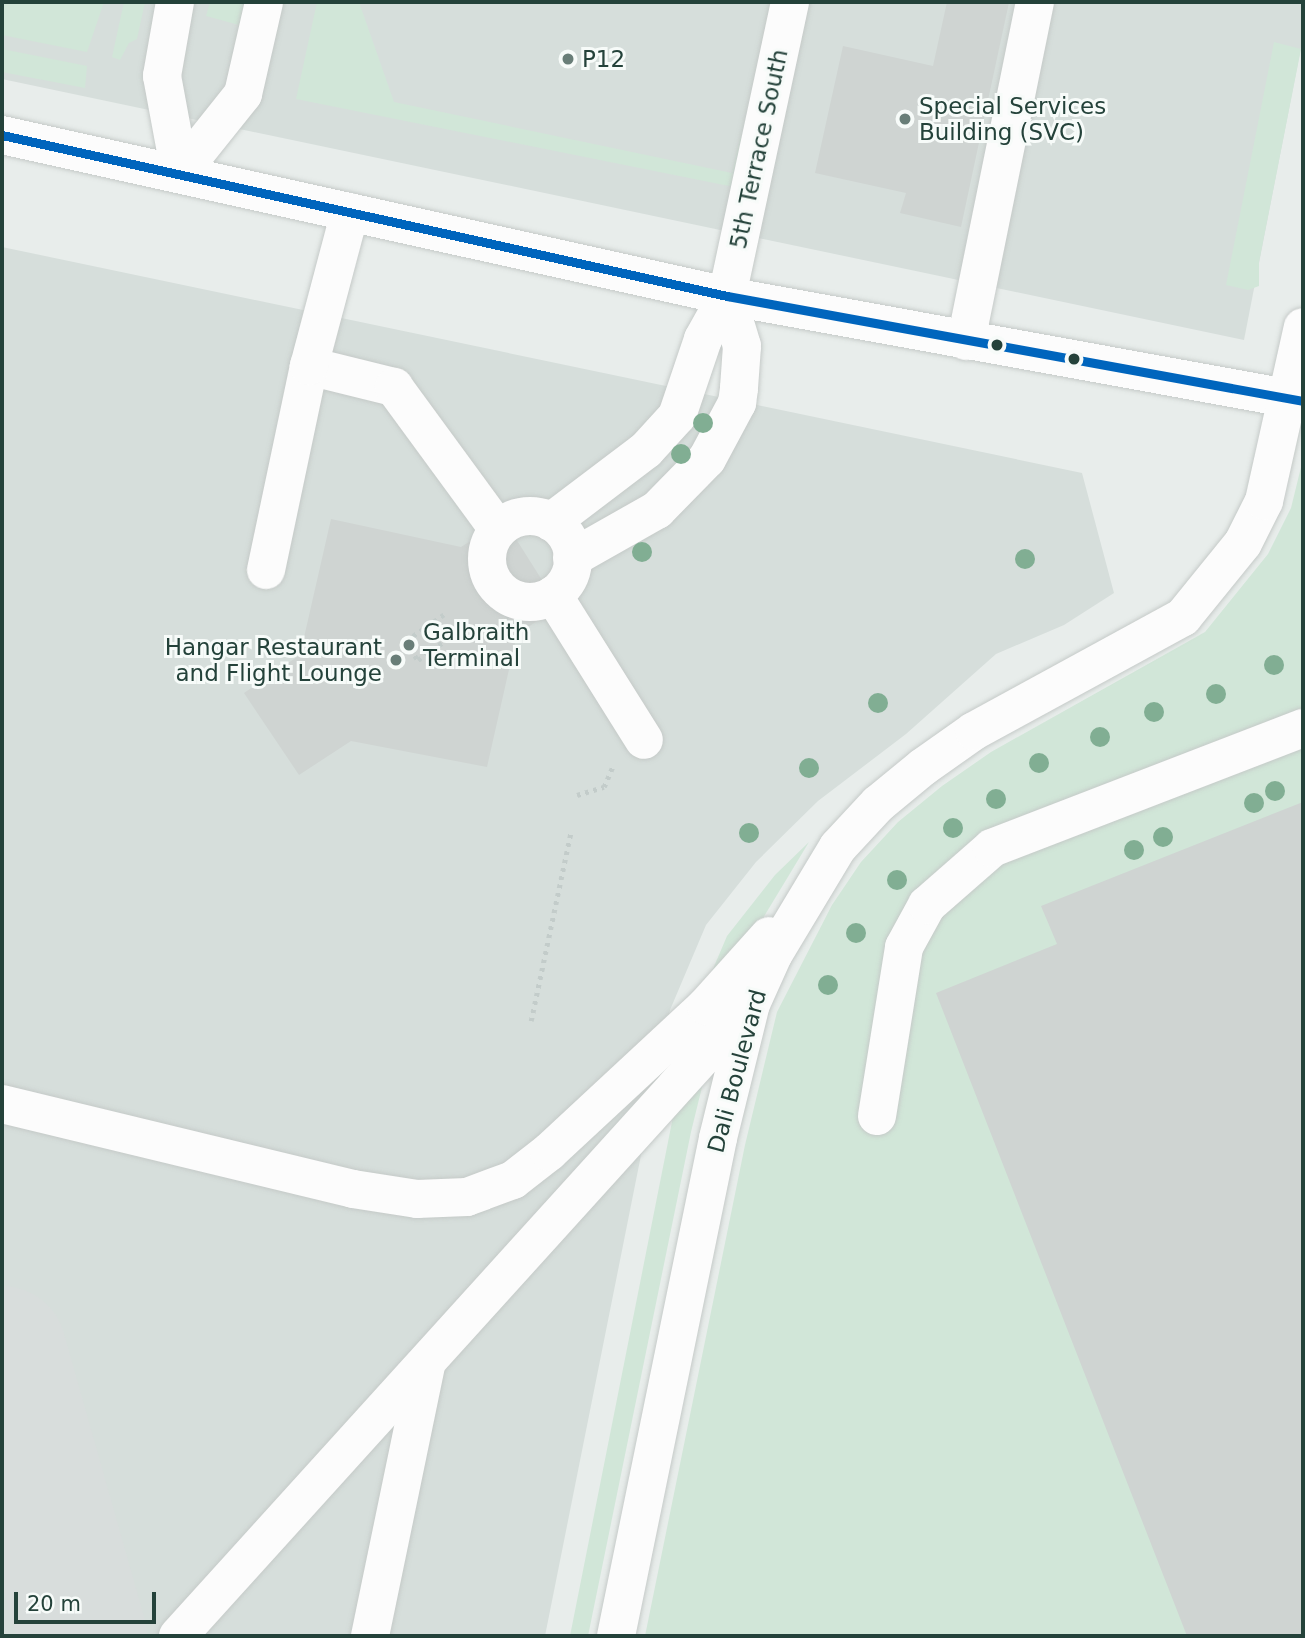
<!DOCTYPE html>
<style>
body{margin:0}
#map{position:relative;width:1305px;height:1638px;overflow:hidden;background:#e8edeb;font-family:"DejaVu Sans",sans-serif}
div>[style]{position:absolute}
.built>*{inset:0;background:#d6dedb}
.green>*{inset:0;background:#d1e6d8}
.taxiway>*{height:128px;margin:-64px;padding:0 64px;transform-origin:64px;border-radius:64px;background:#d8dddc}
.building>*{inset:0;background:#cfd4d2}
.path>*{height:4.5px;margin-top:-2.25px;transform-origin:0;background:repeating-linear-gradient(90deg,#c3ccca 0 3.5px,transparent 0 8.5px)}
.roads{filter:drop-shadow(0 0 2px #c5cac8) drop-shadow(0 0 2px #c5cac8)}
.minor>*{height:38px;margin:-19px;padding:0 19px;transform-origin:19px;border-radius:19px;background:#fcfcfc}
.minor>.ring{margin:-19px;padding:0;box-sizing:content-box;background:none;border:38px solid #fcfcfc;border-radius:50%}
.bus-1>*{height:9px;margin:-4.5px;padding:0 4.5px;transform-origin:4.5px;border-radius:4.5px;background:#0065bd}
.trees>*{width:20px;height:20px;margin:-10px;border-radius:50%;background:#81ae93}
.dots>*{width:19px;height:19px;translate:-50% -50%;box-sizing:border-box;border:4px solid #f7fbf9;border-radius:50%}
span{translate:-50% -50%;white-space:nowrap;text-align:center;line-height:1.15;-webkit-text-stroke:6px #f7fbf9;paint-order:stroke}
.poi-label{font-size:23px;color:#24423a}
.left{translate:0 -50%;text-align:left}
.right{translate:-100% -50%;text-align:right}
.street-label{font-size:23px;color:#24423a}
.frame{position:absolute;inset:0;border:4px solid #24423a;pointer-events:none}
.scale{position:absolute;left:14px;top:1592px;width:142px;height:32px;box-sizing:border-box;border:4px solid #24423a;border-top:0;padding-left:9px;font-size:21px;line-height:24px;white-space:nowrap;color:#24423a;-webkit-text-stroke:5px #f7fbf9;paint-order:stroke}
</style>
<div id="map">
<div class="built">
<i style="clip-path:polygon(2px 2px,1303px 2px,1303px 37px,1244px 340px,2px 79px)"></i>
<i style="clip-path:polygon(2px 247px,1082px 473px,1114px 593px,1064px 625px,996px 654px,906px 734px,818px 801px,756px 862px,706px 925px,670px 1010px,545px 1636px,2px 1636px)"></i>
</div>
<div class="green">
<i style="clip-path:polygon(2px 2px,104px 2px,87px 52px,2px 35px)"></i>
<i style="clip-path:polygon(124px 2px,145px 2px,137px 39px,129px 43px,120px 60px,112px 57px)"></i>
<i style="clip-path:polygon(210px 2px,244px 2px,239px 25px,206px 16px)"></i>
<i style="clip-path:polygon(317px 2px,359px 2px,394px 102px,732px 173px,740px 138px,744px 139px,734px 187px,296px 99px)"></i>
<i style="clip-path:polygon(1274px 42px,1301px 49px,1259px 262px,1259px 286px,1248px 290px,1226px 285px)"></i>
<i style="clip-path:polygon(2px 49px,87px 66px,85px 88px,2px 72px)"></i>
<i style="clip-path:polygon(1303px 459px,1303px 1636px,645px 1636px,745px 1145px,777px 1012px,832px 905px,861px 862px,898px 822px,942px 786px,991px 752px,1205px 632px,1268px 554px,1291px 508px)"></i>
<i style="clip-path:polygon(809px 842px,748px 943px,724px 997px,691px 1132px,588px 1636px,570px 1636px,693px 1016px,727px 936px,775px 875px)"></i>
</div>
<div class="taxiway">
<i style="left:2px;top:1350px;width:297px;rotate:74.2deg"></i>
</div>
<div class="building">
<i style="clip-path:polygon(947px 2px,1009px 2px,961px 227px,900px 213px,906px 193px,815px 173px,843px 46px,933px 66px)"></i>
<i style="clip-path:polygon(331px 519px,461px 547px,504px 520px,559px 607px,517px 634px,487px 767px,351px 741px,299px 775px,244px 693px,300px 655px)"></i>
<i style="clip-path:polygon(1303px 802px,1303px 1636px,1187px 1636px,936px 993px,1057px 944px,1041px 906px)"></i>
</div>
<div class="path">
<i style="left:492px;top:594px;width:45px;rotate:53.1deg"></i>
<i style="left:444px;top:615px;width:47px;rotate:145.3deg"></i>
<i style="left:405px;top:642px;width:22px;rotate:54deg"></i>
<i style="left:418px;top:660px;width:43px;rotate:-35.5deg"></i>
<i style="left:577px;top:795px;width:28px;rotate:-17deg"></i>
<i style="left:604px;top:787px;width:21px;rotate:-67deg"></i>
<i style="left:531px;top:1021px;width:194px;rotate:-78.1deg"></i>
</div>
<div class="roads">
<div class="minor">
<i style="left:175px;top:2px;width:75px;rotate:100deg"></i>
<i style="left:162px;top:76px;width:99px;rotate:79.5deg"></i>
<i style="left:2px;top:135px;width:743px;rotate:12.52deg"></i>
<i style="left:727px;top:296px;width:585px;rotate:10.33deg"></i>
<i style="left:180px;top:173px;width:101px;rotate:-51.4deg"></i>
<i style="left:243px;top:94px;width:94px;rotate:-77.1deg"></i>
<i style="left:966px;top:341px;width:346px;rotate:-78.5deg"></i>
<i style="left:309px;top:366px;width:88px;rotate:13.9deg"></i>
<i style="left:394px;top:387px;width:176px;rotate:53.8deg"></i>
<i class="ring" style="left:487px;top:516px;width:48px;height:48px"></i>
<i style="left:551px;top:522px;width:119px;rotate:-37.2deg"></i>
<i style="left:646px;top:450px;width:46px;rotate:-47.6deg"></i>
<i style="left:677px;top:416px;width:81px;rotate:-71.3deg"></i>
<i style="left:703px;top:339px;width:49px;rotate:-60.8deg"></i>
<i style="left:727px;top:296px;width:301px;rotate:-77.9deg"></i>
<i style="left:572px;top:558px;width:98px;rotate:-29.5deg"></i>
<i style="left:657px;top:510px;width:71px;rotate:-45.6deg"></i>
<i style="left:707px;top:459px;width:64px;rotate:-61.8deg"></i>
<i style="left:737px;top:403px;width:15px;rotate:-82deg"></i>
<i style="left:739px;top:388px;width:42px;rotate:-85.9deg"></i>
<i style="left:742px;top:346px;width:52px;rotate:-106.7deg"></i>
<i style="left:266px;top:570px;width:208px;rotate:-78.1deg"></i>
<i style="left:309px;top:366px;width:159px;rotate:-75.1deg"></i>
<i style="left:553px;top:595px;width:171px;rotate:57.9deg"></i>
<i style="left:2px;top:1104px;width:361px;rotate:13.6deg"></i>
<i style="left:353px;top:1189px;width:65px;rotate:8.9deg"></i>
<i style="left:417px;top:1199px;width:50px;rotate:-2.3deg"></i>
<i style="left:467px;top:1197px;width:49px;rotate:-20.3deg"></i>
<i style="left:513px;top:1180px;width:46px;rotate:-37.9deg"></i>
<i style="left:549px;top:1152px;width:214px;rotate:-42.9deg"></i>
<i style="left:706px;top:1006px;width:94px;rotate:-48deg"></i>
<i style="left:877px;top:1116px;width:171px;rotate:-80.9deg"></i>
<i style="left:904px;top:947px;width:48px;rotate:-61.3deg"></i>
<i style="left:927px;top:905px;width:86px;rotate:-41.2deg"></i>
<i style="left:992px;top:848px;width:333px;rotate:-21.1deg"></i>
<i style="left:178px;top:1636px;width:847px;rotate:-47.82deg"></i>
<i style="left:370px;top:1636px;width:276px;rotate:-78.3deg"></i>
<i style="left:616px;top:1636px;width:508px;rotate:-78.42deg"></i>
<i style="left:718px;top:1138px;width:138px;rotate:-76.2deg"></i>
<i style="left:751px;top:1004px;width:54px;rotate:-65.8deg"></i>
<i style="left:773px;top:955px;width:126px;rotate:-59deg"></i>
<i style="left:838px;top:847px;width:59px;rotate:-47.1deg"></i>
<i style="left:878px;top:804px;width:58px;rotate:-39.4deg"></i>
<i style="left:923px;top:767px;width:62px;rotate:-35.2deg"></i>
<i style="left:974px;top:731px;width:238px;rotate:-28.6deg"></i>
<i style="left:1183px;top:617px;width:95px;rotate:-51deg"></i>
<i style="left:1243px;top:543px;width:47px;rotate:-63.4deg"></i>
<i style="left:1264px;top:501px;width:178px;rotate:-77.4deg"></i>
</div>
</div>
<div class="bus-1">
<i style="left:2px;top:135px;width:743px;rotate:12.52deg"></i>
<i style="left:727px;top:296px;width:585px;rotate:10.33deg"></i>
</div>
<div class="trees">
<i style="left:703px;top:423px"></i>
<i style="left:681px;top:454px"></i>
<i style="left:642px;top:552px"></i>
<i style="left:1025px;top:559px"></i>
<i style="left:1274px;top:665px"></i>
<i style="left:1216px;top:694px"></i>
<i style="left:878px;top:703px"></i>
<i style="left:1154px;top:712px"></i>
<i style="left:1100px;top:737px"></i>
<i style="left:1039px;top:763px"></i>
<i style="left:809px;top:768px"></i>
<i style="left:1275px;top:791px"></i>
<i style="left:996px;top:799px"></i>
<i style="left:1254px;top:803px"></i>
<i style="left:953px;top:828px"></i>
<i style="left:749px;top:833px"></i>
<i style="left:1163px;top:837px"></i>
<i style="left:1134px;top:850px"></i>
<i style="left:897px;top:880px"></i>
<i style="left:856px;top:933px"></i>
<i style="left:828px;top:985px"></i>
</div>
<div class="dots">
<i style="left:568px;top:59px;background:#697e78"></i>
<i style="left:905px;top:119px;background:#697e78"></i>
<i style="left:997px;top:345px;background:#24423a"></i>
<i style="left:1074px;top:359px;background:#24423a"></i>
<i style="left:409px;top:645px;background:#697e78"></i>
<i style="left:396px;top:660px;background:#697e78"></i>
</div>
<div class="poi-label">
<span class="left" style="left:582px;top:59px">P12</span>
<span class="left" style="left:919px;top:119px">Special Services<br>Building (SVC)</span>
<span class="left" style="left:423px;top:645px">Galbraith<br>Terminal</span>
<span class="right" style="left:382px;top:660px">Hangar Restaurant<br>and Flight Lounge</span>
</div>
<div class="street-label">
<span style="left:759px;top:149px;rotate:-78deg">5th Terrace South</span>
<span style="left:737px;top:1071px;rotate:-75deg">Dali Boulevard</span>
</div>
<div class="frame"></div>
<div class="scale">20 m</div>
</div>
